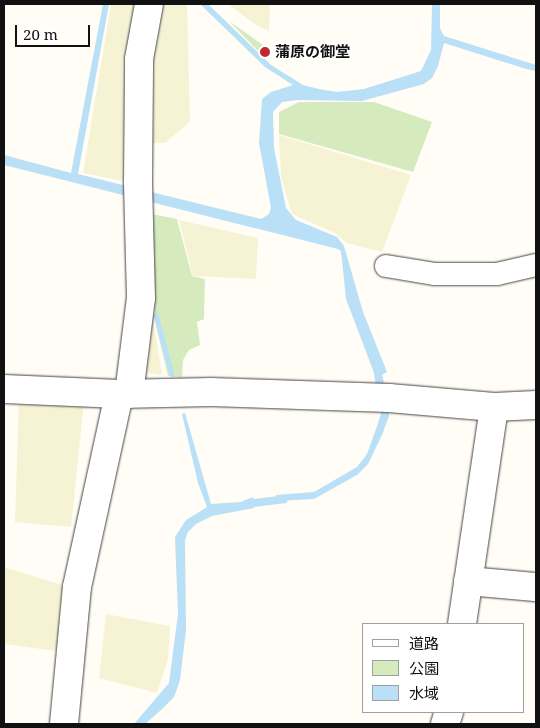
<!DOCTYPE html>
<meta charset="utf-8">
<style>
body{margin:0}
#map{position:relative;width:540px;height:728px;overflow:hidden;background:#fffdf5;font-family:"Noto Serif","Noto Sans JP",serif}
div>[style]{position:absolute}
.farmland>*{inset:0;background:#f6f3d4}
.green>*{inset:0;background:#d5ebbd}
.water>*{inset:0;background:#b9e0f7}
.stream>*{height:8px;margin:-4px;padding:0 4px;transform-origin:4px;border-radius:4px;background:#b9e0f7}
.roads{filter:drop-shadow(0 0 1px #444) drop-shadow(0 0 1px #444)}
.pedestrian>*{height:22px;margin:-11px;padding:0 11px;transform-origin:11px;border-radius:11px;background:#fff}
.minor>*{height:28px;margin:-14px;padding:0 14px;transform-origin:14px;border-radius:14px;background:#fff}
.tertiary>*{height:28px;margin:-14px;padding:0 14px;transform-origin:14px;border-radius:14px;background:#fff}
.dots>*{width:14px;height:14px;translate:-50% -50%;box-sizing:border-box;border:2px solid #fff;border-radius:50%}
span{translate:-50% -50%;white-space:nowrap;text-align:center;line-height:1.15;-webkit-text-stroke:5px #fff;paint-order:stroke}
.poi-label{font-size:15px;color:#111;font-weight:700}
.left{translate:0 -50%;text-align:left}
.frame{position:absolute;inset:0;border:5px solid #111;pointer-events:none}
.legend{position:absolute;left:362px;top:623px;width:162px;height:90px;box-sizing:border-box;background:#fff;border:1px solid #a0a0a0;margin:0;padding:6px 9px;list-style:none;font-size:15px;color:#111}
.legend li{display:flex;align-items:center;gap:10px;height:25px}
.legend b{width:25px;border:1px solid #a0a0a0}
.scale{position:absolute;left:15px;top:25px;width:75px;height:22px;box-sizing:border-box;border:2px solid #111;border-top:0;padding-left:6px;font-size:15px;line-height:18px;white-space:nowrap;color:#111;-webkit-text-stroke:4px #fff;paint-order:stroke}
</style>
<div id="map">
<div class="farmland">
<i style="clip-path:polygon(111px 4px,140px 4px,129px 83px,123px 181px,83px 173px)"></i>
<i style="clip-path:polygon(160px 4px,187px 4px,190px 122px,165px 143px,145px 143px,148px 68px)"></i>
<i style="clip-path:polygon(228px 4px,270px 4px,269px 31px,256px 25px)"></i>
<i style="clip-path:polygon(279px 135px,411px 175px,382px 252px,347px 243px,335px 233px,292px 214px,281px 177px)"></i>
<i style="clip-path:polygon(179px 220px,258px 238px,256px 279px,193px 276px)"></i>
<i style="clip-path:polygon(149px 295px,162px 375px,141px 372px)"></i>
<i style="clip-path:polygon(19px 398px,84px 401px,71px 527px,15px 522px)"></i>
<i style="clip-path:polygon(4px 567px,65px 586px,56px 651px,4px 644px)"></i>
<i style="clip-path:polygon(106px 614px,170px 626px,168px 659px,157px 693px,99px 678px)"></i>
</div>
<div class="green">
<i style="clip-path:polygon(229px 21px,263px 45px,258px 51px)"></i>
<i style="clip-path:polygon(299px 102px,374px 102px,432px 122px,413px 172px,279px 134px,279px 112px)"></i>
<i style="clip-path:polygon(147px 213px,177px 219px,192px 276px,205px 279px,204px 319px,197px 322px,200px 345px,189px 350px,183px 360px,182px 377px,168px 376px,156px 326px)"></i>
</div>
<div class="water">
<i style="clip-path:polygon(103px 4px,109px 4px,78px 174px,261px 219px,269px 214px,271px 208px,259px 143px,262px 99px,271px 92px,293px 85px,265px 67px,200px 4px,208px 4px,271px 65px,303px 85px,319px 89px,337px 92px,364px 89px,421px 71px,431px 50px,432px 4px,440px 4px,440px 28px,444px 36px,536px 65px,536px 71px,526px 69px,444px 43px,438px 66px,432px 78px,424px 84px,362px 101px,297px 100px,282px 102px,273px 112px,274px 148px,286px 208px,296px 220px,337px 237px,344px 246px,363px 312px,387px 372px,376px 378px,346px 299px,341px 251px,338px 249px,4px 165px,4px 155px,71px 173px)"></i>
<i style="clip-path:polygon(158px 313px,174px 373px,174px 377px,170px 376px,153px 314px)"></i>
<i style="clip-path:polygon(185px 413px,211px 504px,241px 502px,253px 497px,254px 508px,212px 516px,196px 524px,188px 532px,185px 540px,186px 630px,180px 680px,174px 697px,161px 710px,145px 724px,134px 724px,169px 683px,178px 614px,175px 537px,186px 520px,207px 507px,198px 483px,182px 414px)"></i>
<i style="clip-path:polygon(381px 415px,388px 415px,383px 433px,368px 464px,357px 475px,314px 499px,275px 501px,276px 495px,314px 492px,357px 467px,367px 454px)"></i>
</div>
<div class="stream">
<i style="left:377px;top:367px;width:49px;rotate:80.5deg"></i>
<i style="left:385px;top:415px;width:9px;rotate:108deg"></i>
<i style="left:246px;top:504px;width:38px;rotate:-7deg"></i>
</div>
<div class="roads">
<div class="pedestrian">
<i style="left:386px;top:266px;width:50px;rotate:9.3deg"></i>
<i style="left:435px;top:274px;width:62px"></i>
<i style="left:497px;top:274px;width:40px;rotate:-13deg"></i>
</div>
<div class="minor">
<i style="left:129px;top:394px;width:97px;rotate:-82.9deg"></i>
<i style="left:141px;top:298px;width:116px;rotate:-91.5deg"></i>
<i style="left:138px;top:182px;width:123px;rotate:-89.5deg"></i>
<i style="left:139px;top:59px;width:56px;rotate:-79.7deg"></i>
<i style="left:468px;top:581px;width:67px;rotate:5.1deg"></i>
<i style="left:462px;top:624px;width:219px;rotate:-81.6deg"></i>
<i style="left:64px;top:724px;width:138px;rotate:-84.6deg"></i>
<i style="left:77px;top:587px;width:198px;rotate:-77.7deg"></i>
<i style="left:445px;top:724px;width:13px;rotate:-72deg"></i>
</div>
<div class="tertiary">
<i style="left:4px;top:389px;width:115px;rotate:2.5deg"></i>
<i style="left:119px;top:394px;width:92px;rotate:-1.2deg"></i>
<i style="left:211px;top:392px;width:178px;rotate:1.9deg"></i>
<i style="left:389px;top:398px;width:105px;rotate:4.9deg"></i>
<i style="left:494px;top:407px;width:42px;rotate:-2.7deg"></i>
</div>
</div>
<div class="dots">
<i style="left:265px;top:52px;background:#c4262e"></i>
</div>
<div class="poi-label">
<span class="left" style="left:275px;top:52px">蒲原の御堂</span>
</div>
<div class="frame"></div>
<ul class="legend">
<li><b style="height:6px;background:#fff"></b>道路</li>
<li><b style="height:14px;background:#d5ebbd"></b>公園</li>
<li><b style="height:14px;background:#b9e0f7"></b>水域</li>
</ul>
<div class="scale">20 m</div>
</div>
